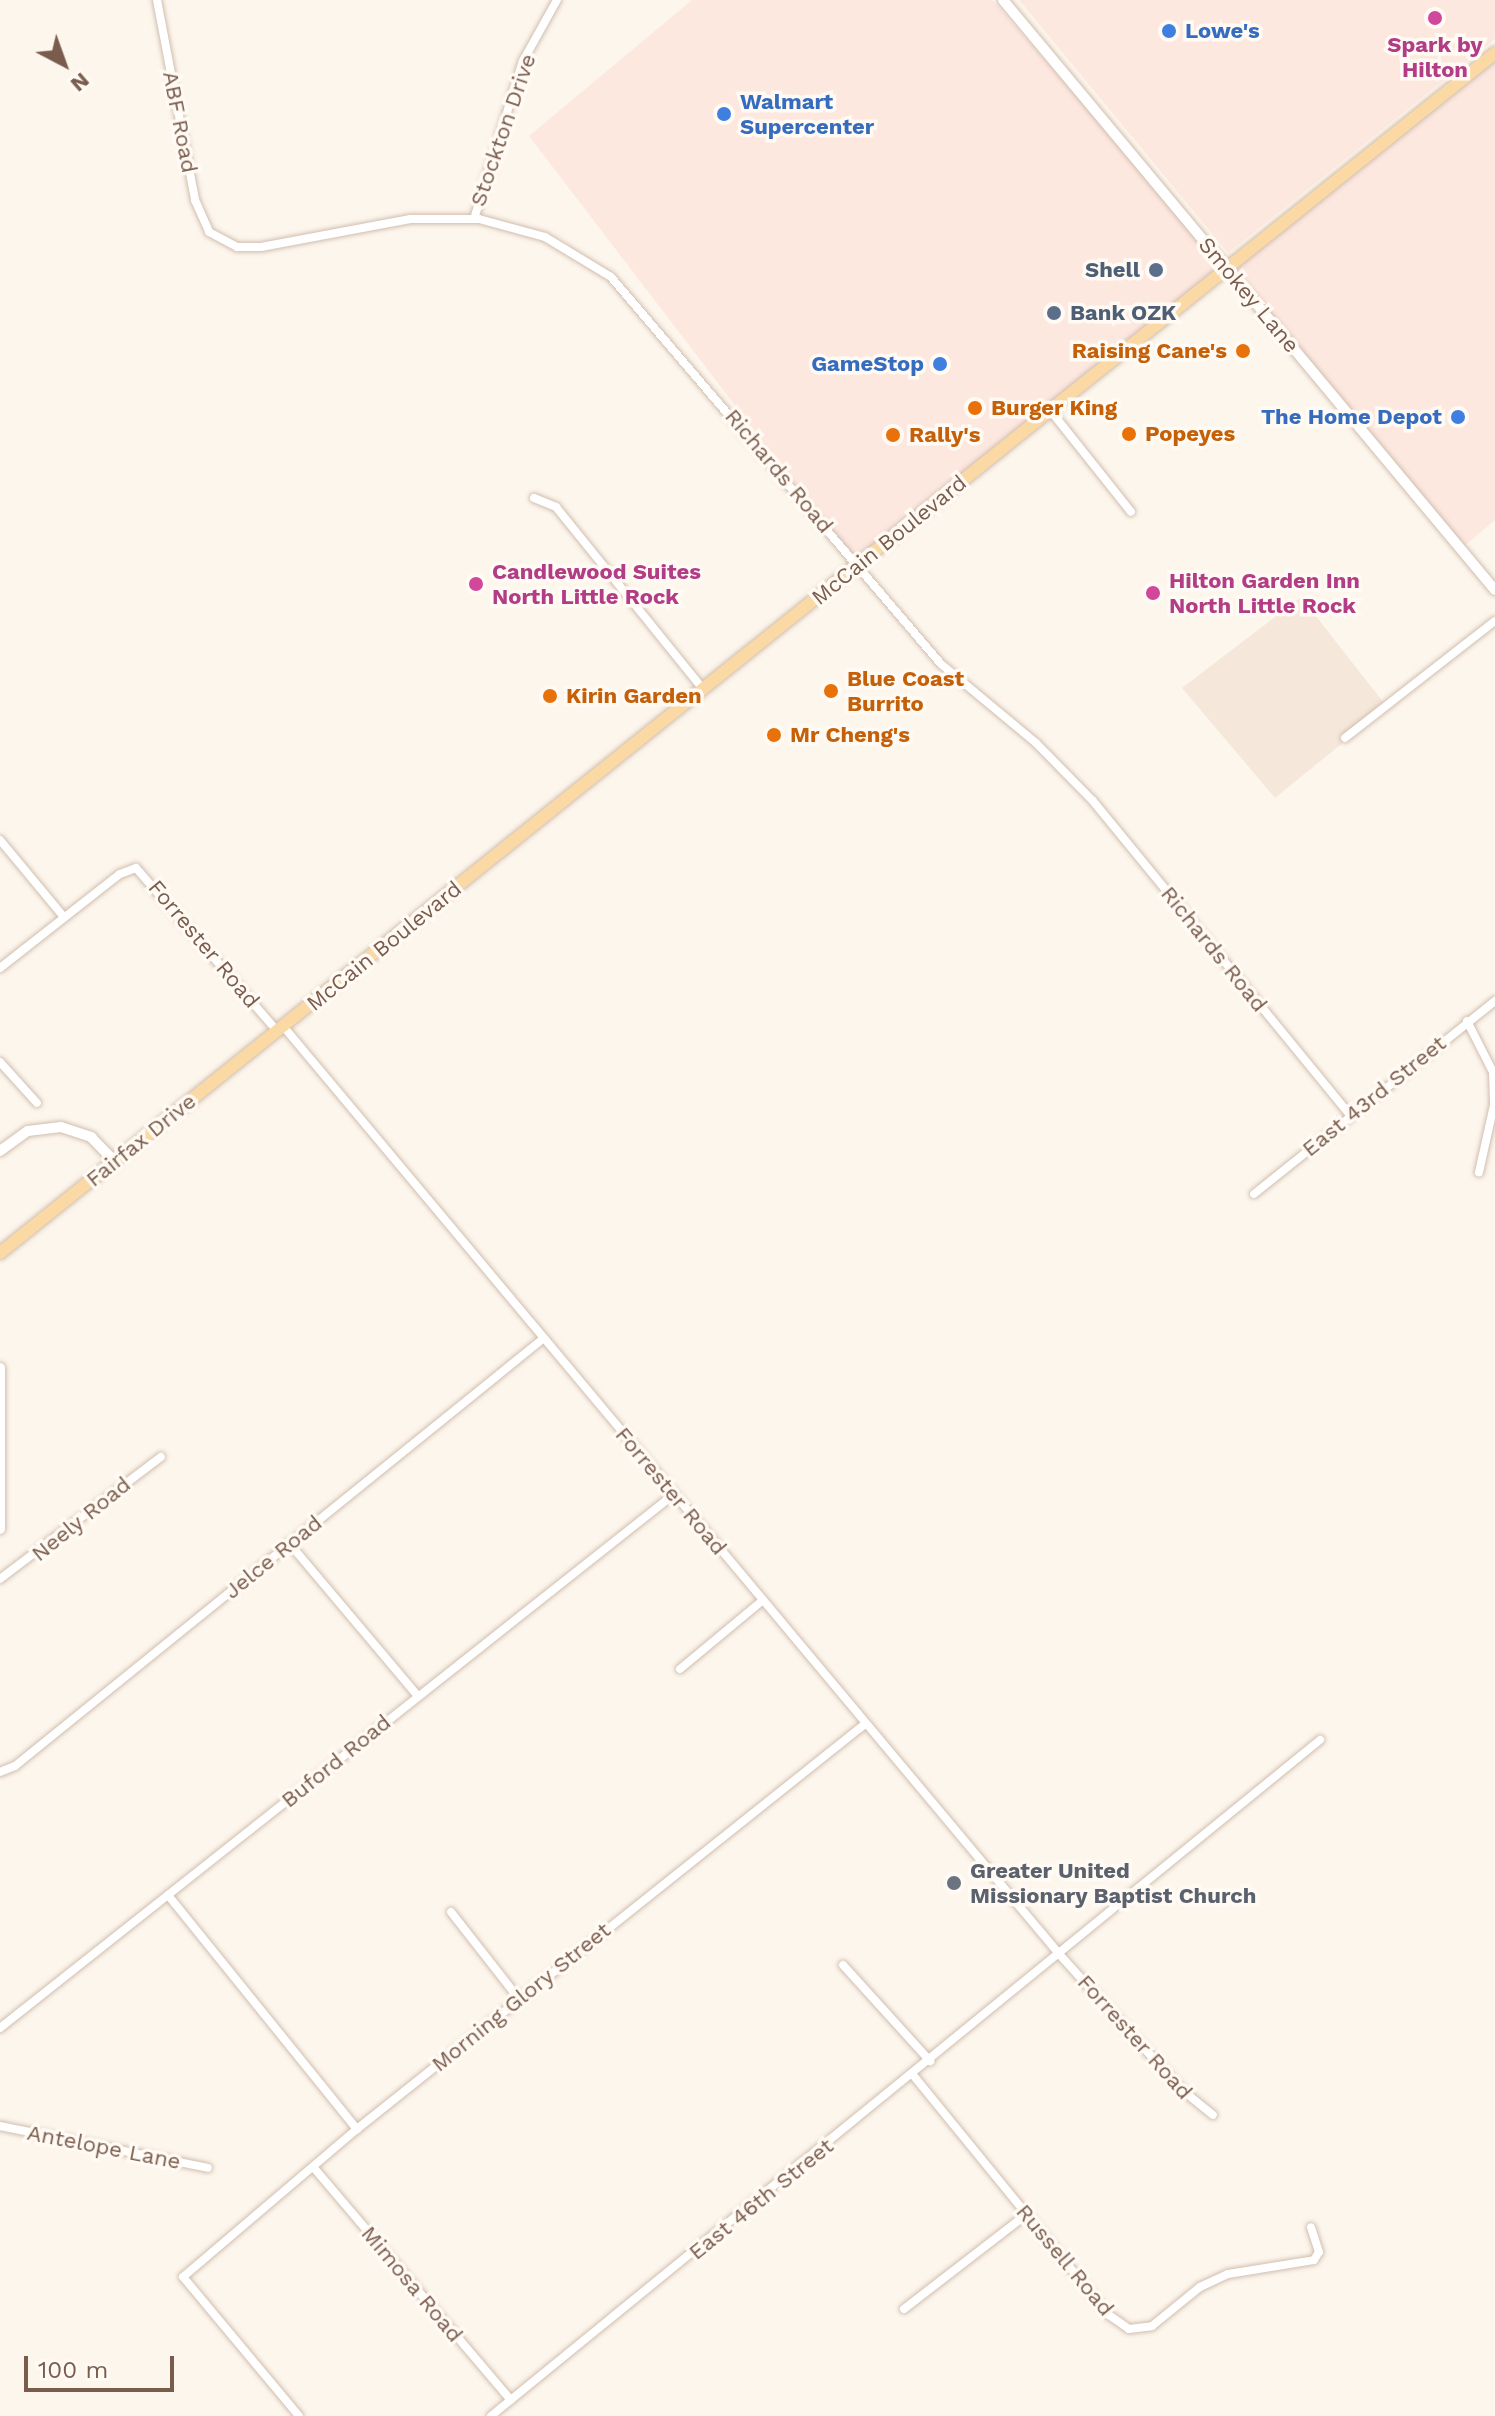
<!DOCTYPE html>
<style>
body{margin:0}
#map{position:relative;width:1495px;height:2416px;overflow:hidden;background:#fdf6ec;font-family:"Work Sans",sans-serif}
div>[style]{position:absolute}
.residential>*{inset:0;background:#f5e8da}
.commercial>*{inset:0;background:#fde8e0}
.roads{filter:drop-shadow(0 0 2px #d1beb0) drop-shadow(0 0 2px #d1beb0)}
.minor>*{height:8px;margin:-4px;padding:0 4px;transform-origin:4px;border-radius:4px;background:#fff}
.tertiary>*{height:10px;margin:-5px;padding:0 5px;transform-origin:5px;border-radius:5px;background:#fff}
.primary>*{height:12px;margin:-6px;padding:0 6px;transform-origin:6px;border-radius:6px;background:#fbd9a5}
.dots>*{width:22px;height:22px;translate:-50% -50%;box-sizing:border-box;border:4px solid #fffaf3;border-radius:50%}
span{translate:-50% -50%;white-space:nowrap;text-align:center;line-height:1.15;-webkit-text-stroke:7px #fffaf3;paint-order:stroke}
.shop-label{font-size:22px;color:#366cbe;font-weight:700}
.left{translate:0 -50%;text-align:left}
.right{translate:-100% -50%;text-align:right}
.hotel-label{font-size:22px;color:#b23c85;font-weight:700}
.street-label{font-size:22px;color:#7a5c4d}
.service-label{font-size:22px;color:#4e5e75;font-weight:700}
.food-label{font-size:22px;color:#c56008;font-weight:700}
.worship-label{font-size:22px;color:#5b616d;font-weight:700}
.north{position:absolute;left:24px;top:24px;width:80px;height:80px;-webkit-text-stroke:6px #fffaf3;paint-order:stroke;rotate:139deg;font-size:22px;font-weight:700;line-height:32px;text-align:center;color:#7a5c4d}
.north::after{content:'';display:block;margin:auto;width:28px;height:36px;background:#7a5c4d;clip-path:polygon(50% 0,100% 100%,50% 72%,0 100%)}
.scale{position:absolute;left:24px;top:2356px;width:150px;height:36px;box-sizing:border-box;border:4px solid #7a5c4d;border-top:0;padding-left:10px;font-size:24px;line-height:28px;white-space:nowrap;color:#7a5c4d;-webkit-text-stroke:6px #fffaf3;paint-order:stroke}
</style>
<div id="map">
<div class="residential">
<i style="clip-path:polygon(1301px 597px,1387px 707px,1275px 798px,1182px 688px)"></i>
</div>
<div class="commercial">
<i style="clip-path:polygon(692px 0,992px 0,1227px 268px,1495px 58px,1495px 520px,1461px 549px,1226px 268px,857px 565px,529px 136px)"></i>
<i style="clip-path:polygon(1019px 0,1495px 0,1495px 39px,1228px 253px)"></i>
</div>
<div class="roads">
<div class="minor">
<i style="left:157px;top:0;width:204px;rotate:79.2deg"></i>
<i style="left:195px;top:200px;width:35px;rotate:66deg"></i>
<i style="left:209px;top:232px;width:32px;rotate:28deg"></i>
<i style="left:237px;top:247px;width:24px"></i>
<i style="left:261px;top:247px;width:152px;rotate:-10.6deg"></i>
<i style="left:410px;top:219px;width:69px"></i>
<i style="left:479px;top:219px;width:68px;rotate:15.3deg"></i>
<i style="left:545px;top:237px;width:77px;rotate:31.2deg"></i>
<i style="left:611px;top:277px;width:509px;rotate:49.55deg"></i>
<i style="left:941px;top:664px;width:124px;rotate:39.7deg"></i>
<i style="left:1036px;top:743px;width:81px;rotate:45.5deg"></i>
<i style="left:1093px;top:801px;width:406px;rotate:50.7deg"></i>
<i style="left:474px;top:219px;width:165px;rotate:-72.8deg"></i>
<i style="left:523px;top:61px;width:70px;rotate:-60.9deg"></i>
<i style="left:1050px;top:410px;width:130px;rotate:51.5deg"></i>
<i style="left:534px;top:498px;width:24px;rotate:22deg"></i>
<i style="left:556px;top:507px;width:233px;rotate:51.1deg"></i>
<i style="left:1345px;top:738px;width:190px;rotate:-38deg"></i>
<i style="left:0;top:840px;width:100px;rotate:50.3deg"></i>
<i style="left:0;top:968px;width:152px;rotate:-38.1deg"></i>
<i style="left:120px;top:874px;width:17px;rotate:-21deg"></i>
<i style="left:136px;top:868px;width:216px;rotate:49.1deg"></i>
<i style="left:1467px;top:1021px;width:57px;rotate:63deg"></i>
<i style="left:1493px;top:1072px;width:33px;rotate:88deg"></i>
<i style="left:1494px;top:1105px;width:69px;rotate:102.6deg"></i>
<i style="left:283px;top:1026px;width:1211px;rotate:50.09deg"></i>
<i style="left:1060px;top:1955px;width:181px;rotate:47.9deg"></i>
<i style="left:1181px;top:2089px;width:41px;rotate:39.1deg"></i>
<i style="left:0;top:1062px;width:55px;rotate:47.9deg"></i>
<i style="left:1254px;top:1194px;width:309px;rotate:-38.7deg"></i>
<i style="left:289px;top:1543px;width:197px;rotate:49.9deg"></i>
<i style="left:0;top:1579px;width:202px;rotate:-37.2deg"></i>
<i style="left:680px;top:1669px;width:108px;rotate:-39.7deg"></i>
<i style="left:0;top:1772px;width:16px;rotate:-22deg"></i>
<i style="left:15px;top:1766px;width:680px;rotate:-38.98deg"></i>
<i style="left:168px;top:1895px;width:301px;rotate:51.1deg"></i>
<i style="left:451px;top:1912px;width:110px;rotate:52deg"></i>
<i style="left:843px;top:1965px;width:130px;rotate:47.8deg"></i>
<i style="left:0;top:2028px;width:858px;rotate:-38.38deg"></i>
<i style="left:913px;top:2075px;width:310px;rotate:50.8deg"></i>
<i style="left:1109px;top:2315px;width:24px;rotate:35deg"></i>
<i style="left:1129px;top:2329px;width:23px;rotate:-7deg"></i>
<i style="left:1152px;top:2326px;width:62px;rotate:-39.1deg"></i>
<i style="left:1200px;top:2287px;width:31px;rotate:-25deg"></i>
<i style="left:1228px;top:2274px;width:87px;rotate:-9.2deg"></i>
<i style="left:1314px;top:2260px;width:9px;rotate:-58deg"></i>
<i style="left:1319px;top:2252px;width:26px;rotate:-108deg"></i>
<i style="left:0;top:2126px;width:212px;rotate:11.4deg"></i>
<i style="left:314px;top:2168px;width:304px;rotate:49.7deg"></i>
<i style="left:904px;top:2309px;width:155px;rotate:-37.7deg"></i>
<i style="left:299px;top:2416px;width:181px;rotate:-129.8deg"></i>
<i style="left:183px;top:2277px;width:228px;rotate:-40.4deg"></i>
<i style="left:357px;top:2129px;width:650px;rotate:-38.56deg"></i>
<i style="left:491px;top:2416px;width:1070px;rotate:-39.2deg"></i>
</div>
<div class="tertiary">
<i style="left:1003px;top:0;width:768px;rotate:50.18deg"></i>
<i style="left:0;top:1151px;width:34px;rotate:-36deg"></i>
<i style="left:28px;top:1131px;width:33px;rotate:-7deg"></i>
<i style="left:61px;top:1127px;width:32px;rotate:18deg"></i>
<i style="left:91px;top:1137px;width:35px;rotate:46deg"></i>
<i style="left:0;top:1368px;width:161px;rotate:90deg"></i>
</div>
<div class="primary">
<i style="left:0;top:1253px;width:1917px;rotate:-38.75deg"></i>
</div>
</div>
<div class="dots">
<i style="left:1435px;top:18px;background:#d1479c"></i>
<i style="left:1169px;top:31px;background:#3f7fe0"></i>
<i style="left:724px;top:114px;background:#3f7fe0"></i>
<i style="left:1156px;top:270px;background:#5c6f8a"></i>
<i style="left:1054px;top:313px;background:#5c6f8a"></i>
<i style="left:1243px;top:351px;background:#e8710a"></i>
<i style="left:940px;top:364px;background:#3f7fe0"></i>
<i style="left:975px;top:408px;background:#e8710a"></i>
<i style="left:1458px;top:417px;background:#3f7fe0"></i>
<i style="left:1129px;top:434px;background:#e8710a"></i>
<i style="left:893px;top:435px;background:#e8710a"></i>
<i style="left:476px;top:584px;background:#d1479c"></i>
<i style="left:1153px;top:593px;background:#d1479c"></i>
<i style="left:831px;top:691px;background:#e8710a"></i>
<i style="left:550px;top:696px;background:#e8710a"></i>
<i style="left:774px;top:735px;background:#e8710a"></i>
<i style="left:954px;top:1883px;background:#6b7280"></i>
</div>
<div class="shop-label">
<span class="left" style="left:1185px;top:31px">Lowe's</span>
<span class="left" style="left:740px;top:114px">Walmart<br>Supercenter</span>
<span class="right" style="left:924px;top:364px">GameStop</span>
<span class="right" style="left:1442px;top:417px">The Home Depot</span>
</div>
<div class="hotel-label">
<span style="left:1435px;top:57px">Spark by<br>Hilton</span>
<span class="left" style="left:492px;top:584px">Candlewood Suites<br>North Little Rock</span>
<span class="left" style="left:1169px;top:593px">Hilton Garden Inn<br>North Little Rock</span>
</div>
<div class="street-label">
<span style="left:180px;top:122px;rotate:79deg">ABF Road</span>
<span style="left:503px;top:130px;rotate:-71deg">Stockton Drive</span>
<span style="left:1249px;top:295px;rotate:50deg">Smokey Lane</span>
<span style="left:779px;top:471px;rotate:50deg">Richards Road</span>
<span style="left:889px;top:540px;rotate:-39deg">McCain Boulevard</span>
<span style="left:204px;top:944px;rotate:50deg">Forrester Road</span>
<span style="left:384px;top:946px;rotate:-39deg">McCain Boulevard</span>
<span style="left:1214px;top:949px;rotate:51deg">Richards Road</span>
<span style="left:1374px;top:1096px;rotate:-39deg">East 43rd Street</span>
<span style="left:141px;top:1140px;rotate:-39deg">Fairfax Drive</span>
<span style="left:671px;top:1491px;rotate:50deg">Forrester Road</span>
<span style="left:81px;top:1519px;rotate:-39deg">Neely Road</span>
<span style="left:273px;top:1557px;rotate:-39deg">Jelce Road</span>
<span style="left:336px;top:1761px;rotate:-39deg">Buford Road</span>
<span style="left:521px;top:1997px;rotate:-39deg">Morning Glory Street</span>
<span style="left:1135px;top:2037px;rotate:48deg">Forrester Road</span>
<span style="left:104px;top:2147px;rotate:11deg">Antelope Lane</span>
<span style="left:761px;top:2199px;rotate:-39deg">East 46th Street</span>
<span style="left:1065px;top:2260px;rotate:50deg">Russell Road</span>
<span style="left:412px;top:2284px;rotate:50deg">Mimosa Road</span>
</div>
<div class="service-label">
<span class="right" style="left:1140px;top:270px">Shell</span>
<span class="left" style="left:1070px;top:313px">Bank OZK</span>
</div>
<div class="food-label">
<span class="right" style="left:1227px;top:351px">Raising Cane's</span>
<span class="left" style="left:991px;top:408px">Burger King</span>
<span class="left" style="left:1145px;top:434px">Popeyes</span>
<span class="left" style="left:909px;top:435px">Rally's</span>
<span class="left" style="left:847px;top:691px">Blue Coast<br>Burrito</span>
<span class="left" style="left:566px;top:696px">Kirin Garden</span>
<span class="left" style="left:790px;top:735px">Mr Cheng's</span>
</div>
<div class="worship-label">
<span class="left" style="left:970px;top:1883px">Greater United<br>Missionary Baptist Church</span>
</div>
<div class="north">N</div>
<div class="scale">100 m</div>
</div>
